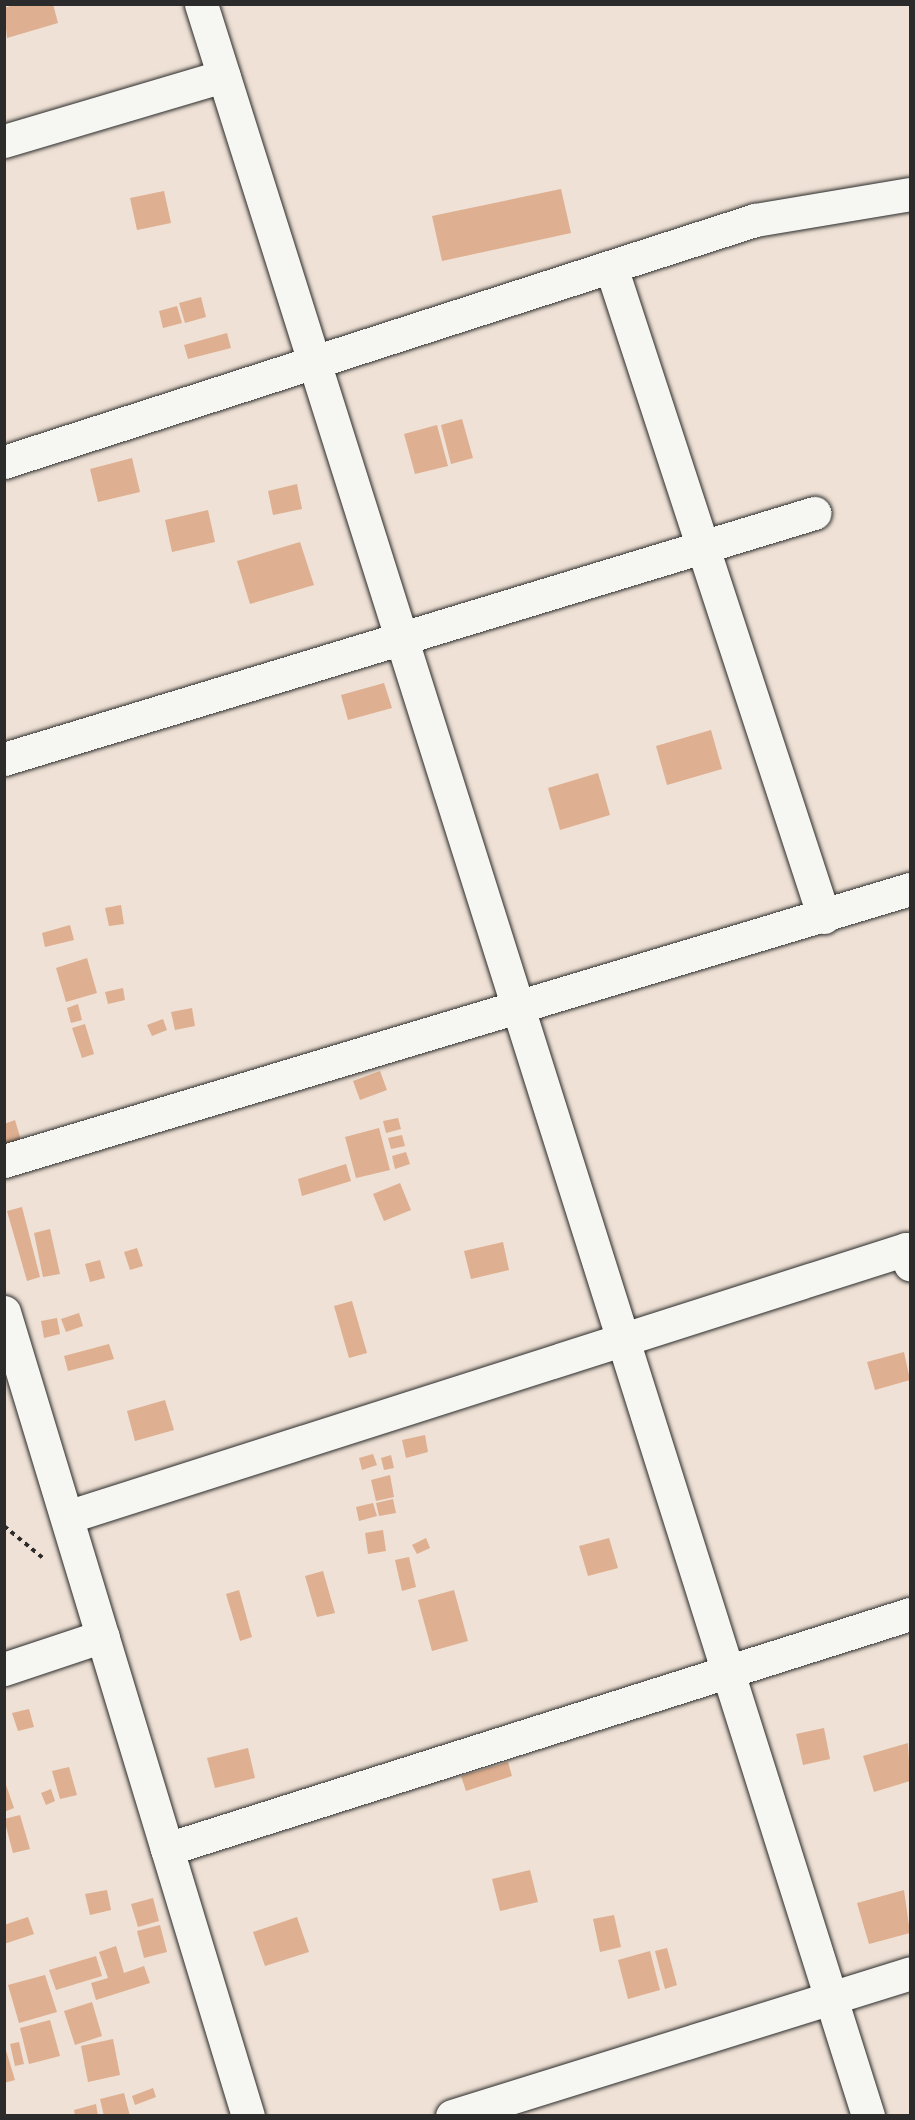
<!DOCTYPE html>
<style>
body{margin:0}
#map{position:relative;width:915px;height:2120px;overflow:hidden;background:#efe1d5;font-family:Mynerve,sans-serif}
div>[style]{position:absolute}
.building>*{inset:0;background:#deaf90}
.path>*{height:4px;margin-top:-2px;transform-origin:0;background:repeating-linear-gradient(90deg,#2b2b2b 0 4.5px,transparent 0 9px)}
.roads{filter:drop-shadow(0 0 2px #2b2b2b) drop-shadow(0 0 2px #2b2b2b)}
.minor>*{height:33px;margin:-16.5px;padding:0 16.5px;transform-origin:16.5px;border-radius:16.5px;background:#f6f6f2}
span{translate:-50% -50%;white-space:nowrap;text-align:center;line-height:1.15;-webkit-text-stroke:4.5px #f6f6f2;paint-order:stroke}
.frame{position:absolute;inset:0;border:6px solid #2b2b2b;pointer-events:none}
</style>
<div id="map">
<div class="building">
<i style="clip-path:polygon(17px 4px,53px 4px,58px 23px,7px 38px,4px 8px)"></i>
<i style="clip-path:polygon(561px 189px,571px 233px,442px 261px,432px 216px)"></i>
<i style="clip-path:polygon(164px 191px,171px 223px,137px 230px,130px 198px)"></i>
<i style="clip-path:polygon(201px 297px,206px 317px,185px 323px,179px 303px)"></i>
<i style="clip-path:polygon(177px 306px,182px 323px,163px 328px,159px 311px)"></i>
<i style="clip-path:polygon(227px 333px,231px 348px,188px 359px,184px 345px)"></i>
<i style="clip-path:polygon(462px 419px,473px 458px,451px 464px,441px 425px)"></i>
<i style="clip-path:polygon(437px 425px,448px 466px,415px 474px,404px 434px)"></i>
<i style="clip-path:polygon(132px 458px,140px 492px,98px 502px,90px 469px)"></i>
<i style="clip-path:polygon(297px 484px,302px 509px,273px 515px,268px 491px)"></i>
<i style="clip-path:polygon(208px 510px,215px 542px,172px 552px,165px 520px)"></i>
<i style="clip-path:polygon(300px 542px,314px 585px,250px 604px,237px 561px)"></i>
<i style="clip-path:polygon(384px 683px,392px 708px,348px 720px,341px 695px)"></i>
<i style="clip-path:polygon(711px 730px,722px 769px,667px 785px,656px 746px)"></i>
<i style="clip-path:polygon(598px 773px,610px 815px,560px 830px,548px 788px)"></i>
<i style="clip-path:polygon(121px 905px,124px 924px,109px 926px,105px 908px)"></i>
<i style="clip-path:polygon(70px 925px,74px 940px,45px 947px,42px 933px)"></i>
<i style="clip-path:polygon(87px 958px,97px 993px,66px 1002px,56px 968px)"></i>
<i style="clip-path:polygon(123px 988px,125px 1000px,108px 1004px,105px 992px)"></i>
<i style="clip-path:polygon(78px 1004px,82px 1020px,71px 1023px,67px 1008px)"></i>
<i style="clip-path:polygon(192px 1008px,195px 1026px,175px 1030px,171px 1012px)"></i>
<i style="clip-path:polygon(163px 1019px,167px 1030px,152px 1036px,147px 1025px)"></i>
<i style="clip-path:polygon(85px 1024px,94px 1054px,82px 1058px,72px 1028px)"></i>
<i style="clip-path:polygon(380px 1071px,387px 1090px,360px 1100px,353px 1081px)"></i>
<i style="clip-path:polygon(398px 1118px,401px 1129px,386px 1133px,383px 1121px)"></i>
<i style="clip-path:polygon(15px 1120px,23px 1147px,4px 1153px,4px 1124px)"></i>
<i style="clip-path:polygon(379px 1128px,390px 1170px,356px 1178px,345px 1137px)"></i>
<i style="clip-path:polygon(402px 1135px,405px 1146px,391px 1149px,388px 1138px)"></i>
<i style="clip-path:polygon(406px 1152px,410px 1164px,395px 1169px,392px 1156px)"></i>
<i style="clip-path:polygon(346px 1164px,351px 1181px,302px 1196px,298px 1179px)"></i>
<i style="clip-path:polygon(400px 1183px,411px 1210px,384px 1221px,373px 1194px)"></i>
<i style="clip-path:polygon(22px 1207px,40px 1277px,27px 1281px,7px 1211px)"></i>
<i style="clip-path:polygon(50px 1229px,60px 1274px,43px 1277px,34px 1233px)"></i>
<i style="clip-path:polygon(503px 1242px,509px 1270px,471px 1279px,464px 1251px)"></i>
<i style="clip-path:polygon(137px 1248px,143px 1266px,130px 1270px,124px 1252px)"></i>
<i style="clip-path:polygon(100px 1260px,105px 1278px,90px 1282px,85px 1264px)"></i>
<i style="clip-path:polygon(352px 1301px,367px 1353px,349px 1358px,334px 1306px)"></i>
<i style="clip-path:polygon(79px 1313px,83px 1326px,66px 1332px,61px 1319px)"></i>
<i style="clip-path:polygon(57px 1318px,60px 1334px,44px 1338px,41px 1321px)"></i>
<i style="clip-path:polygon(109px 1344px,114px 1359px,68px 1371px,64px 1356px)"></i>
<i style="clip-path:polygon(904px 1352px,910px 1380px,875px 1390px,867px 1362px)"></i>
<i style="clip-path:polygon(165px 1400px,174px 1430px,135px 1441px,127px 1411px)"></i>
<i style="clip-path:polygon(425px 1435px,428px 1452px,406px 1458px,402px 1440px)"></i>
<i style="clip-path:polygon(373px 1454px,377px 1465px,362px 1470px,359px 1458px)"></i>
<i style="clip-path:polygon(391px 1455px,394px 1468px,384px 1470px,381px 1458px)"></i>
<i style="clip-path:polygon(390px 1475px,394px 1497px,376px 1501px,371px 1480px)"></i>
<i style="clip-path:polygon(393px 1499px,396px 1513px,379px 1516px,376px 1503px)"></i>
<i style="clip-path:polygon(373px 1503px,377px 1516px,359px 1521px,356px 1507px)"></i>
<i style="clip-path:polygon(383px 1530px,386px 1551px,368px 1554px,365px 1533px)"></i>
<i style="clip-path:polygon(426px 1538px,430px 1548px,417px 1554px,412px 1545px)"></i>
<i style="clip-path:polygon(609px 1538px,618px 1568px,588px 1576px,579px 1546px)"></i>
<i style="clip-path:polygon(409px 1557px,416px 1587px,402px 1591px,395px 1560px)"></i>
<i style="clip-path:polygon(323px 1571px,335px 1613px,317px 1617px,305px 1576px)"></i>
<i style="clip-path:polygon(239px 1590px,252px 1637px,240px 1641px,226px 1594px)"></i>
<i style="clip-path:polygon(454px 1590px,468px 1641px,432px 1651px,418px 1600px)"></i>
<i style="clip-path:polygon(29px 1709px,34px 1727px,18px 1731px,12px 1713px)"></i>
<i style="clip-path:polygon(824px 1728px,830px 1759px,803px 1765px,796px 1734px)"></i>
<i style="clip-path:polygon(908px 1743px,910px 1781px,874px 1792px,863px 1756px)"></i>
<i style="clip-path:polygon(248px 1748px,255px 1778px,215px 1788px,207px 1758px)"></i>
<i style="clip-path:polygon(508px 1762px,512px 1776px,466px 1791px,461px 1776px)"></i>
<i style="clip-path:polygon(69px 1767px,77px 1795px,60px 1799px,52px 1771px)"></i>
<i style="clip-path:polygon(4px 1779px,14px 1808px,4px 1812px)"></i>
<i style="clip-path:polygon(51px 1789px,55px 1801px,46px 1805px,41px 1793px)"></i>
<i style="clip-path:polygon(20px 1815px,30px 1849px,13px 1853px,4px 1819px)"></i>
<i style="clip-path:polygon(530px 1870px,538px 1902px,500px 1911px,492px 1879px)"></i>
<i style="clip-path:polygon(107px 1890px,111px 1910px,90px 1915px,85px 1894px)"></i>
<i style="clip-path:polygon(904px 1890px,910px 1933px,869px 1944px,857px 1903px)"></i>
<i style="clip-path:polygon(153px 1898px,159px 1921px,138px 1927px,131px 1904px)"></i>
<i style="clip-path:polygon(614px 1915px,621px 1947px,600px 1952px,593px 1919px)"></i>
<i style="clip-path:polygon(28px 1917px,34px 1934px,4px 1944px,4px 1925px)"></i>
<i style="clip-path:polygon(297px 1917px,309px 1952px,265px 1966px,253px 1932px)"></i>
<i style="clip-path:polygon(160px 1925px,167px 1952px,144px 1958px,137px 1931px)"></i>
<i style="clip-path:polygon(116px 1946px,124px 1973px,144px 1966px,150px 1983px,96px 2000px,91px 1983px,108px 1978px,99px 1952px)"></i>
<i style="clip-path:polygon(667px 1948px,677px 1985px,665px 1989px,655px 1951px)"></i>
<i style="clip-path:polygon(650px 1951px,660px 1990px,628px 1999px,618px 1960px)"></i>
<i style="clip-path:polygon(96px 1956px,102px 1976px,56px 1990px,49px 1970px)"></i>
<i style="clip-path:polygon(45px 1975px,57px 2012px,19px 2023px,8px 1985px)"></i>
<i style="clip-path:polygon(92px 2002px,102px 2036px,75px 2045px,64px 2011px)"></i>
<i style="clip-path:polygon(50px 2020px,60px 2056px,29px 2064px,20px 2028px)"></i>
<i style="clip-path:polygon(113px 2039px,120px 2075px,88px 2082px,81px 2046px)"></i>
<i style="clip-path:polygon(19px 2042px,24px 2064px,15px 2066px,10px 2044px)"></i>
<i style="clip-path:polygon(4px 2044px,15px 2080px,4px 2083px)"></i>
<i style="clip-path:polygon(153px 2088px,156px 2097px,135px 2105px,132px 2096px)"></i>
<i style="clip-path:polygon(124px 2093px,130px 2116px,104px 2116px,100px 2099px)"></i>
<i style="clip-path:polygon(96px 2104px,98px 2116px,75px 2116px,74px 2110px)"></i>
</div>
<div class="path">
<i style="left:4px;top:1526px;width:52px;rotate:39.5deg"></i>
</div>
<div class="roads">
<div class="minor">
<i style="left:201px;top:4px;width:2215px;rotate:72.47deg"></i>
<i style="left:4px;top:141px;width:229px;rotate:-16.5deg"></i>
<i style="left:611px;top:267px;width:684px;rotate:71.86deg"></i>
<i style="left:4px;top:462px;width:789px;rotate:-17.86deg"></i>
<i style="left:755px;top:220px;width:157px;rotate:-9.5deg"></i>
<i style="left:4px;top:759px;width:847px;rotate:-16.89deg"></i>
<i style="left:4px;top:1161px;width:946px;rotate:-16.71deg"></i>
<i style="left:4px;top:1312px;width:840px;rotate:73.12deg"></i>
<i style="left:67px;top:1517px;width:881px;rotate:-17.71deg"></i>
<i style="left:906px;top:1249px;width:16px;rotate:75deg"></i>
<i style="left:4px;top:1669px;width:104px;rotate:-18.4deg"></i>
<i style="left:167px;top:1849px;width:779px;rotate:-17.55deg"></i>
<i style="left:452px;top:2116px;width:480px;rotate:-17.3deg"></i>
</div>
</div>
<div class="frame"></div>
</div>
